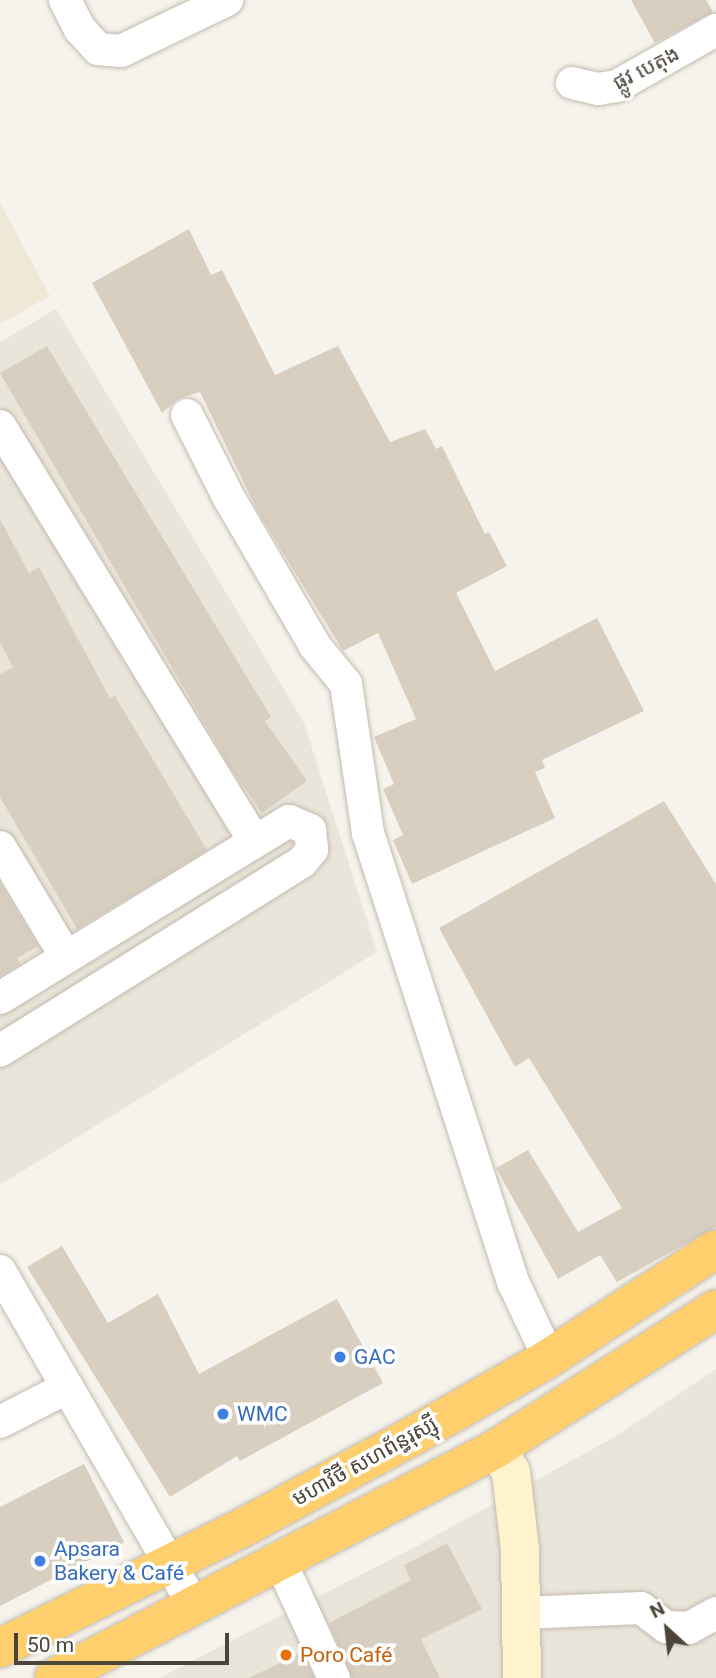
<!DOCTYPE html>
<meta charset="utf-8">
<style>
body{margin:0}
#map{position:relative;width:716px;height:1678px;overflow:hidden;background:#f6f3ec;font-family:Roboto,"Noto Sans Khmer",sans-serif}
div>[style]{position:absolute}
.residential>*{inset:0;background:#eae5da}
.education>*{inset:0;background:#efe8d6}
.building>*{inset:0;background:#d8cfc1}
.roads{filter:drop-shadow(0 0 2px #c2bbae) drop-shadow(0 0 2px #c2bbae)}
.street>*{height:32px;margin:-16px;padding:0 16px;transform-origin:16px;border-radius:16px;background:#fff}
.secondary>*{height:38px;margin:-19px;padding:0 19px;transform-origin:19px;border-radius:19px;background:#fff3cd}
.highway>*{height:38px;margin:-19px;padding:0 19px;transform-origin:19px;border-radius:19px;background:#ffcf6e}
.dots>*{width:19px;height:19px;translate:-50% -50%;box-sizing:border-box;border:4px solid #fff;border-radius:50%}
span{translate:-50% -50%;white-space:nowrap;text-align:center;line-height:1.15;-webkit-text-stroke:7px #fff;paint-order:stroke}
.street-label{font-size:21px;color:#4b4439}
.shop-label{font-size:21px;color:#366cbe}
.left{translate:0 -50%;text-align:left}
.food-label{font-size:21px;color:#c56008}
.north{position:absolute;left:632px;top:1594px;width:70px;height:70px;-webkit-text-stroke:5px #fff;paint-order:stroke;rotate:333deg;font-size:19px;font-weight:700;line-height:28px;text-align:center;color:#4b4439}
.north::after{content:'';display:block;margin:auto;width:24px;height:32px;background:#4b4439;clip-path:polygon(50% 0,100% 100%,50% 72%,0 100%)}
.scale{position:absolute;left:14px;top:1633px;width:215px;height:32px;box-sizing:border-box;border:4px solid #4b4439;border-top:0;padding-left:9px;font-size:21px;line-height:24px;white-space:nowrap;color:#4b4439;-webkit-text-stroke:5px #fff;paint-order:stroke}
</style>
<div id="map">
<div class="residential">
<i style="clip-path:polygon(56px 309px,304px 723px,377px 952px,0 1185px,0 342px)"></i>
<i style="clip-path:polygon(716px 1369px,716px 1678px,159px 1678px,417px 1546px,616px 1436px)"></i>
</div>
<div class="education">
<i style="clip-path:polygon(0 203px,50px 296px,0 324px)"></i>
</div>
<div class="building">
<i style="clip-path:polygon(631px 0,706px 0,713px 12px,655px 43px)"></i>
<i style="clip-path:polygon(189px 229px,211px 275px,222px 270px,275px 375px,338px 346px,390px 442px,425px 429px,436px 449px,442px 446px,485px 534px,489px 532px,507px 566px,456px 593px,495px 671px,597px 618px,644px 711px,542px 760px,545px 768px,535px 772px,555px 818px,412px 884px,393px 840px,403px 835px,383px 789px,394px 784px,374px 737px,416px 719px,378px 633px,343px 651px,258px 512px,200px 392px,178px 399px,162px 413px,92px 283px)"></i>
<i style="clip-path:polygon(47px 346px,271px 717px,265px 721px,307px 781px,262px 813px,229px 765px,0 373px)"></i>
<i style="clip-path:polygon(0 519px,29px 573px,39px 567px,110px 698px,115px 696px,207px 850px,77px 929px,0 797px,0 674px,13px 667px,0 643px)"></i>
<i style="clip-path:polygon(664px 801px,716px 884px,716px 1227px,617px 1282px,600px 1255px,558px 1279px,496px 1168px,528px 1150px,578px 1232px,622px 1208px,529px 1058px,515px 1067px,439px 928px)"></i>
<i style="clip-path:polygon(0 883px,38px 946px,17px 958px,20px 964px,0 976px)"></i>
<i style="clip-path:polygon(62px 1246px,108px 1323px,158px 1294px,199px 1374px,337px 1299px,383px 1383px,240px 1461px,237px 1456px,170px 1497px,27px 1267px)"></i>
<i style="clip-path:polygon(84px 1464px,124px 1542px,0 1606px,0 1507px)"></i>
<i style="clip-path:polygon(447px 1543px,482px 1609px,421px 1639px,440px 1678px,352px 1678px,329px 1623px,411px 1580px,404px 1565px)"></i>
<i style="clip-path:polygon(302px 1652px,314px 1678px,249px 1678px)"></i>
</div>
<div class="roads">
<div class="street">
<i style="left:65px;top:0;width:33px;rotate:63deg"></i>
<i style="left:80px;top:29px;width:27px;rotate:48deg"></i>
<i style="left:98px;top:49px;width:23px;rotate:5deg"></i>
<i style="left:121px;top:51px;width:118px;rotate:-25.7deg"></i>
<i style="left:572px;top:83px;width:27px;rotate:13deg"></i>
<i style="left:598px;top:89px;width:19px;rotate:-9deg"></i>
<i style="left:617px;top:86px;width:114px;rotate:-29.5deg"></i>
<i style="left:187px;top:415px;width:93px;rotate:63.2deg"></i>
<i style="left:229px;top:498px;width:171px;rotate:59.8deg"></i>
<i style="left:315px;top:646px;width:49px;rotate:50.8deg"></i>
<i style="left:346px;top:684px;width:151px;rotate:81.6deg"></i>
<i style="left:368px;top:833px;width:474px;rotate:72.1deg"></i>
<i style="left:514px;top:1284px;width:82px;rotate:64.7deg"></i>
<i style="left:0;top:426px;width:486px;rotate:58.5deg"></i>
<i style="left:0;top:847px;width:128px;rotate:59deg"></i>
<i style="left:0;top:998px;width:339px;rotate:-31.5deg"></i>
<i style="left:289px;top:821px;width:23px;rotate:23deg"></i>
<i style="left:310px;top:830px;width:20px;rotate:84deg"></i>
<i style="left:312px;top:850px;width:16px;rotate:130deg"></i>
<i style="left:302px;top:862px;width:356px;rotate:148deg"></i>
<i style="left:0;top:1271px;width:389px;rotate:59.9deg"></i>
<i style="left:0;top:1422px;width:76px;rotate:-27.2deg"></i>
<i style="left:281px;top:1563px;width:127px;rotate:65.3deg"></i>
<i style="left:521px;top:1613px;width:120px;rotate:-2.4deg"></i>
<i style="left:641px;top:1608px;width:31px;rotate:37deg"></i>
<i style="left:666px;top:1627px;width:23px;rotate:2deg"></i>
<i style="left:689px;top:1628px;width:31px;rotate:-29deg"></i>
</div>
<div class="secondary">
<i style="left:497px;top:1448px;width:28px;rotate:60deg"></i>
<i style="left:511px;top:1472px;width:79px;rotate:83.4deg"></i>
<i style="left:520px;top:1550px;width:128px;rotate:89.1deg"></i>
</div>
<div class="highway">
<i style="left:0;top:1648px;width:275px;rotate:-26.4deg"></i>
<i style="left:246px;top:1526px;width:193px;rotate:-28.4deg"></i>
<i style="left:416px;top:1434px;width:153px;rotate:-29.7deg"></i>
<i style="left:549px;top:1358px;width:199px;rotate:-33.1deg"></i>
<i style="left:54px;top:1678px;width:499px;rotate:-27.4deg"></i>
<i style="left:497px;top:1448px;width:259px;rotate:-32.4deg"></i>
</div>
</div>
<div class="dots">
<i style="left:340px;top:1357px;background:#3f7fe0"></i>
<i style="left:223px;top:1414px;background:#3f7fe0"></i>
<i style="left:40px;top:1561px;background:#3f7fe0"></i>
<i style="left:286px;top:1655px;background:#e8710a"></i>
</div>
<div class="street-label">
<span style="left:646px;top:68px;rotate:-27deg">ផ្លូវ បេតុង</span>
<span style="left:365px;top:1461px;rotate:-29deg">មហាវិថី សហព័ន្ធរុស្ស៊ី</span>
</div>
<div class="shop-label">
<span class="left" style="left:354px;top:1357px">GAC</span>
<span class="left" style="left:237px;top:1414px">WMC</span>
<span class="left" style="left:54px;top:1561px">Apsara<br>Bakery &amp; Café</span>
</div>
<div class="food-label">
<span class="left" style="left:300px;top:1655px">Poro Café</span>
</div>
<div class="north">N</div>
<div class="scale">50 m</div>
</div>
